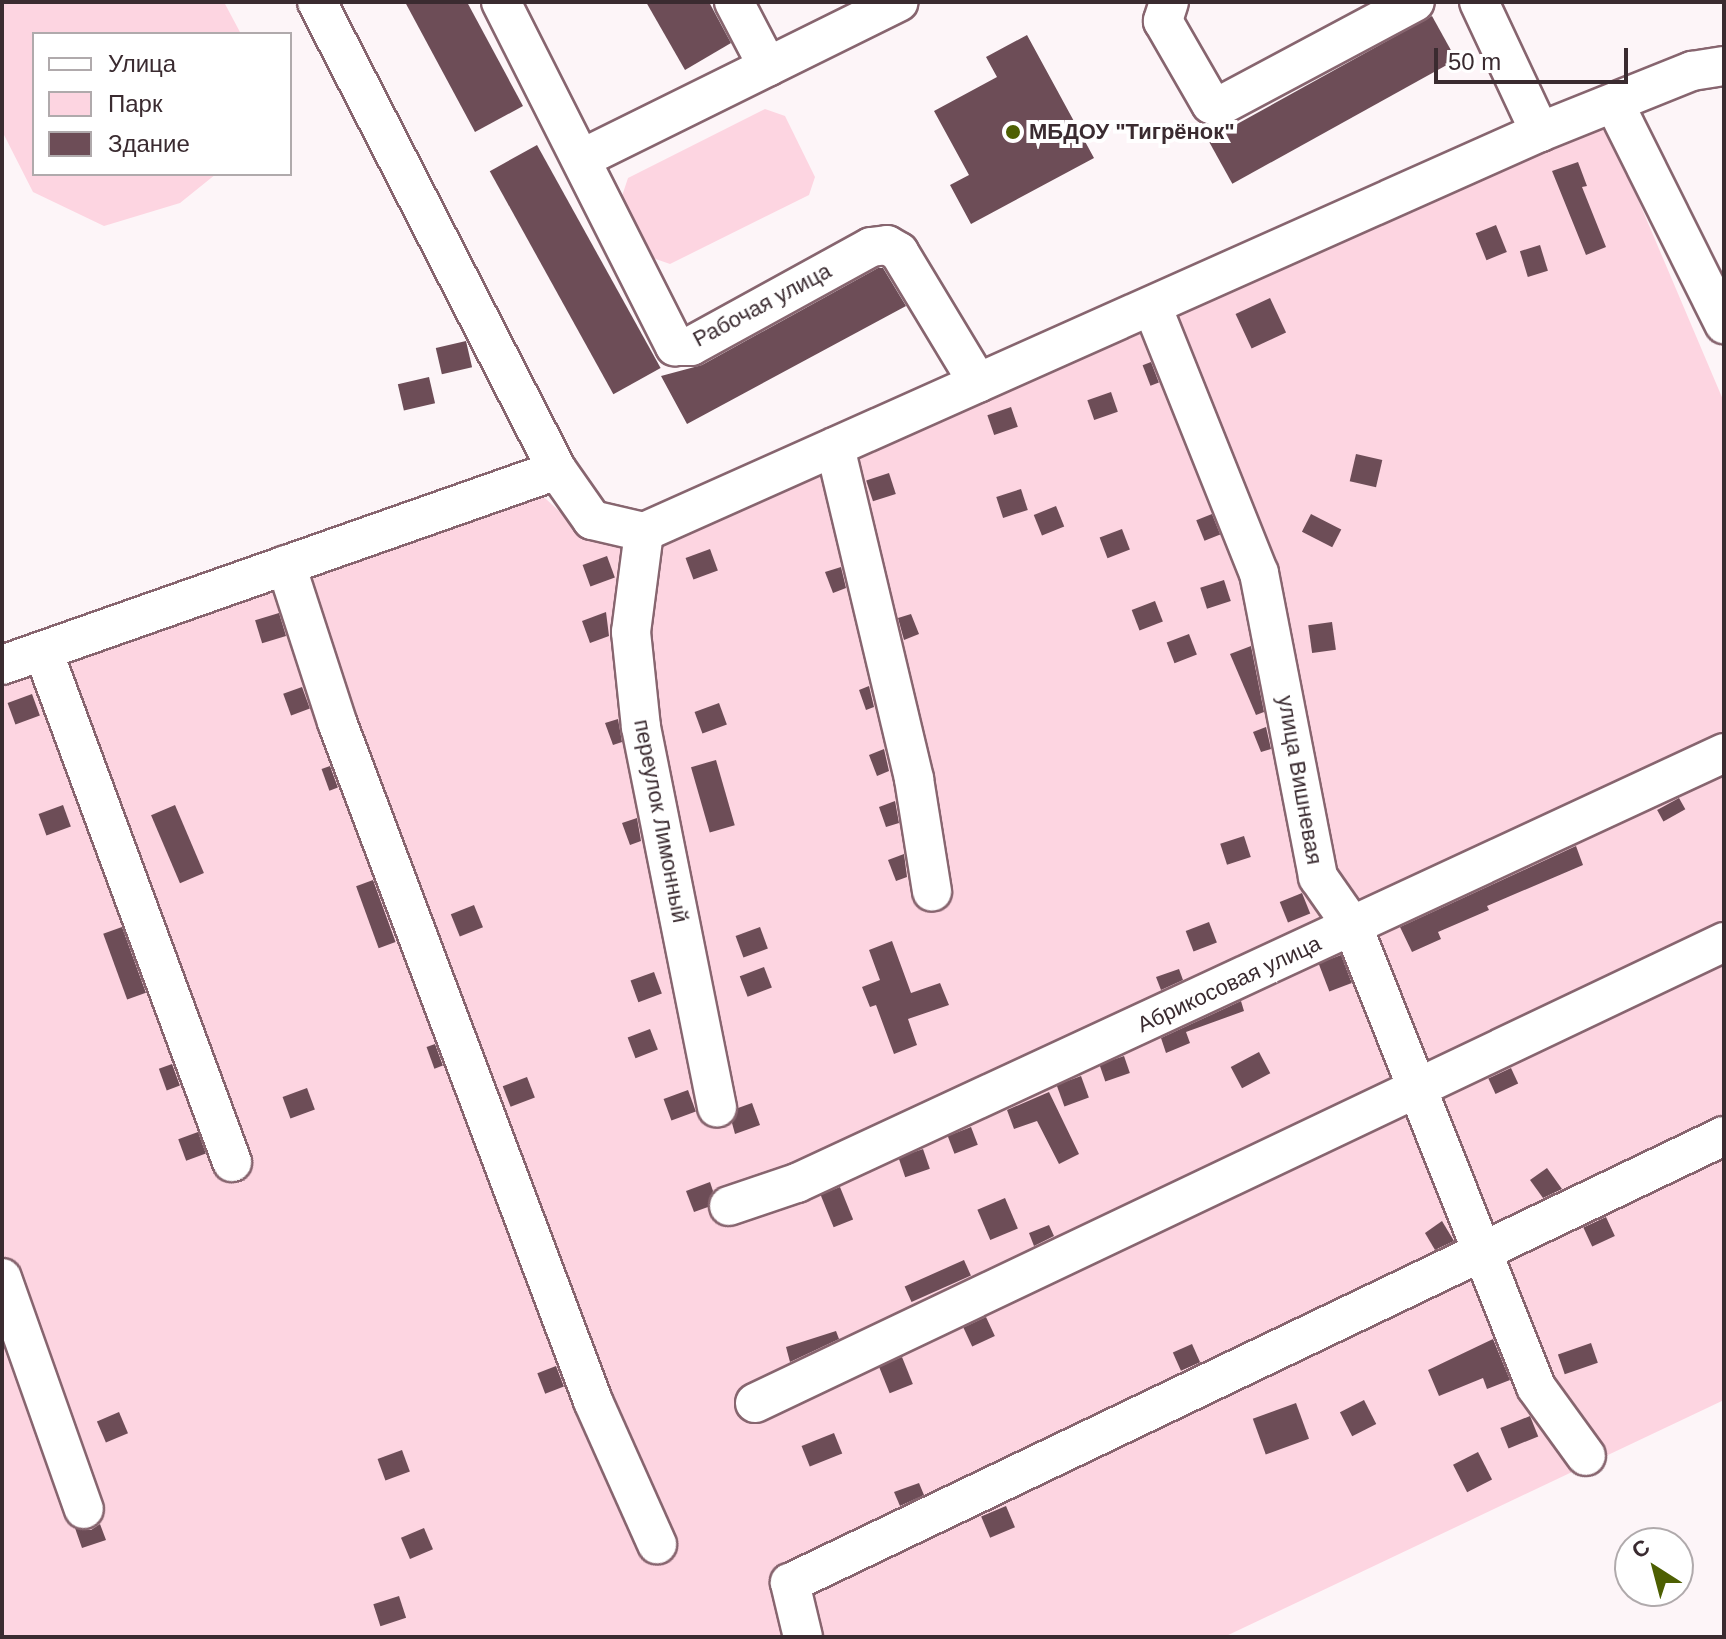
<!DOCTYPE html>
<meta charset="utf-8">
<style>
body{margin:0}
#map{position:relative;width:1726px;height:1639px;overflow:hidden;background:#fdf5f8;font-family:Arial,sans-serif}
div>[style]{position:absolute}
.green>*{inset:0;background:#fdd5e1}
.building>*{inset:0;background:#6d4d57;transform-origin:0 0}
.roads{filter:drop-shadow(2px 0 #87656f) drop-shadow(-2px 0 #87656f) drop-shadow(0 2px #87656f) drop-shadow(0 -2px #87656f)}
.minor>*{height:38px;margin:-19px;padding:0 19px;transform-origin:19px;border-radius:19px;background:#fff}
.dots>*{width:22px;height:22px;translate:-50% -50%;box-sizing:border-box;border:4px solid #fff;border-radius:50%}
span{translate:-50% -50%;white-space:nowrap;text-align:center;line-height:1.15;-webkit-text-stroke:8px #fff;paint-order:stroke}
.poi-label{font-size:22px;color:#3a2b30;font-weight:700}
.left{translate:0 -50%;text-align:left}
.street-label{font-size:22px;color:#3a2b30}
.frame{position:absolute;inset:0;border:4px solid #3a2b30;pointer-events:none}
.legend{position:absolute;left:32px;top:32px;width:260px;height:144px;box-sizing:border-box;background:#fff;border:2px solid #b0aaac;margin:0;padding:10px 14px;list-style:none;font-size:24px;color:#3a2b30}
.legend li{display:flex;align-items:center;gap:16px;height:40px}
.legend b{width:40px;border:2px solid #b0aaac}
.north{position:absolute;left:1614px;top:1527px;width:80px;height:80px;box-sizing:border-box;background:#fff;border:2px solid #b0aaac;border-radius:50%;rotate:324deg;font-size:22px;font-weight:700;line-height:32px;text-align:center;color:#3a2b30}
.north::after{content:'';display:block;margin:auto;width:28px;height:36px;background:#4d5f02;clip-path:polygon(50% 0,100% 100%,50% 72%,0 100%)}
.scale{position:absolute;left:1434px;top:48px;width:194px;height:36px;box-sizing:border-box;border:4px solid #3a2b30;border-top:0;padding-left:10px;font-size:24px;line-height:28px;white-space:nowrap;color:#3a2b30;-webkit-text-stroke:6px #fff;paint-order:stroke}
</style>
<div id="map">
<div class="green">
<div style="clip-path:polygon(2px 2px,224px 2px,241px 34px,34px 34px,34px 174px,216px 174px,180px 203px,104px 226px,33px 192px,2px 131px)"></div>
<div style="clip-path:polygon(765px 109px,785px 116px,815px 177px,809px 195px,670px 264px,650px 257px,621px 199px,628px 178px)"></div>
<div style="clip-path:polygon(1606px 124px,1724px 402px,1724px 1400px,1224px 1637px,2px 1637px,2px 674px,533px 487px,585px 535px,650px 546px)"></div>
</div>
<div class="building">
<div style="clip-path:polygon(405px 2px,467px 2px,523px 106px,475px 132px)"></div>
<div style="clip-path:polygon(646px 2px,709px 2px,731px 43px,685px 70px)"></div>
<div style="left:1432px;top:16px;width:50px;height:256px;rotate:61deg"></div>
<div style="clip-path:polygon(1027px 35px,1094px 158px,971px 224px,950px 185px,969px 175px,934px 111px,997px 77px,986px 57px)"></div>
<div style="left:537px;top:145px;width:255px;height:54px;rotate:61deg"></div>
<div style="clip-path:polygon(1578px 162px,1587px 186px,1582px 187px,1606px 247px,1586px 255px,1552px 171px)"></div>
<div style="left:1496px;top:225px;width:29px;height:22px;rotate:68deg"></div>
<div style="left:1540px;top:245px;width:27px;height:21px;rotate:73deg"></div>
<div style="clip-path:polygon(878px 268px,883px 268px,906px 306px,687px 424px,661px 376px,702px 365px)"></div>
<div style="left:1270px;top:298px;width:38px;height:38px;rotate:65deg"></div>
<div style="left:466px;top:341px;width:27px;height:31px;rotate:77deg"></div>
<div style="left:1151px;top:362px;width:22px;height:9px;rotate:69deg"></div>
<div style="left:429px;top:377px;width:27px;height:32px;rotate:77deg"></div>
<div style="left:1111px;top:392px;width:21px;height:25px;rotate:71deg"></div>
<div style="left:1011px;top:407px;width:21px;height:25px;rotate:71deg"></div>
<div style="left:1356px;top:454px;width:27px;height:28px;rotate:13deg"></div>
<div style="left:889px;top:473px;width:22px;height:24px;rotate:72deg"></div>
<div style="left:1021px;top:489px;width:22px;height:26px;rotate:72deg"></div>
<div style="left:1056px;top:506px;width:22px;height:24px;rotate:68deg"></div>
<div style="left:1212px;top:514px;width:22px;height:17px;rotate:68deg"></div>
<div style="left:1311px;top:514px;width:34px;height:20px;rotate:27deg"></div>
<div style="left:1122px;top:529px;width:22px;height:24px;rotate:69deg"></div>
<div style="left:710px;top:549px;width:23px;height:26px;rotate:70deg"></div>
<div style="left:607px;top:556px;width:23px;height:26px;rotate:70deg"></div>
<div style="clip-path:polygon(841px 567px,846px 588px,833px 593px,825px 572px)"></div>
<div style="left:1224px;top:580px;width:22px;height:25px;rotate:72deg"></div>
<div style="left:1155px;top:601px;width:22px;height:25px;rotate:69deg"></div>
<div style="clip-path:polygon(606px 612px,609px 636px,590px 643px,582px 621px)"></div>
<div style="left:279px;top:613px;width:24px;height:25px;rotate:73deg"></div>
<div style="clip-path:polygon(911px 614px,919px 634px,904px 640px,898px 618px)"></div>
<div style="left:1332px;top:622px;width:28px;height:24px;rotate:82deg"></div>
<div style="left:1189px;top:634px;width:22px;height:24px;rotate:69deg"></div>
<div style="clip-path:polygon(1251px 646px,1264px 712px,1256px 715px,1230px 654px)"></div>
<div style="clip-path:polygon(869px 686px,874px 707px,866px 710px,859px 690px)"></div>
<div style="left:302px;top:687px;width:23px;height:20px;rotate:70deg"></div>
<div style="left:32px;top:694px;width:23px;height:26px;rotate:70deg"></div>
<div style="left:719px;top:703px;width:23px;height:26px;rotate:70deg"></div>
<div style="clip-path:polygon(618px 719px,622px 742px,613px 745px,605px 723px)"></div>
<div style="clip-path:polygon(1266px 727px,1271px 749px,1261px 752px,1253px 732px)"></div>
<div style="clip-path:polygon(884px 749px,889px 771px,877px 776px,869px 755px)"></div>
<div style="left:716px;top:760px;width:68px;height:26px;rotate:74deg"></div>
<div style="left:330px;top:766px;width:23px;height:9px;rotate:70deg"></div>
<div style="left:1679px;top:798px;width:13px;height:25px;rotate:61deg"></div>
<div style="clip-path:polygon(895px 801px,899px 823px,886px 827px,879px 807px)"></div>
<div style="left:63px;top:805px;width:23px;height:26px;rotate:70deg"></div>
<div style="left:175px;top:805px;width:74px;height:26px;rotate:67deg"></div>
<div style="clip-path:polygon(637px 818px,641px 841px,630px 845px,622px 823px)"></div>
<div style="left:1244px;top:836px;width:22px;height:25px;rotate:72deg"></div>
<div style="clip-path:polygon(1576px 846px,1583px 865px,1487px 906px,1489px 910px,1438px 932px,1441px 939px,1412px 952px,1400px 927px)"></div>
<div style="clip-path:polygon(904px 854px,907px 877px,896px 881px,888px 860px)"></div>
<div style="left:373px;top:880px;width:66px;height:18px;rotate:70deg"></div>
<div style="left:1302px;top:893px;width:22px;height:24px;rotate:68deg"></div>
<div style="left:474px;top:905px;width:24px;height:25px;rotate:68deg"></div>
<div style="left:1209px;top:922px;width:22px;height:25px;rotate:69deg"></div>
<div style="left:122px;top:927px;width:70px;height:20px;rotate:70deg"></div>
<div style="left:760px;top:927px;width:23px;height:26px;rotate:70deg"></div>
<div style="clip-path:polygon(892px 941px,911px 993px,940px 983px,949px 1005px,908px 1019px,917px 1045px,894px 1054px,876px 1005px,870px 1007px,862px 987px,880px 980px,869px 950px)"></div>
<div style="left:1341px;top:955px;width:30px;height:24px;rotate:69deg"></div>
<div style="left:764px;top:967px;width:22px;height:26px;rotate:69deg"></div>
<div style="clip-path:polygon(1179px 969px,1183px 980px,1161px 990px,1156px 977px)"></div>
<div style="left:654px;top:972px;width:23px;height:25px;rotate:70deg"></div>
<div style="clip-path:polygon(1241px 1001px,1244px 1011px,1186px 1032px,1190px 1043px,1166px 1053px,1161px 1038px)"></div>
<div style="left:650px;top:1029px;width:22px;height:24px;rotate:69deg"></div>
<div style="left:435px;top:1044px;width:23px;height:9px;rotate:70deg"></div>
<div style="left:1259px;top:1052px;width:24px;height:32px;rotate:62deg"></div>
<div style="left:1124px;top:1056px;width:18px;height:26px;rotate:71deg"></div>
<div style="left:172px;top:1064px;width:23px;height:14px;rotate:70deg"></div>
<div style="left:1511px;top:1068px;width:17px;height:25px;rotate:65deg"></div>
<div style="left:1081px;top:1076px;width:23px;height:26px;rotate:70deg"></div>
<div style="left:527px;top:1077px;width:22px;height:26px;rotate:69deg"></div>
<div style="left:307px;top:1088px;width:23px;height:26px;rotate:70deg"></div>
<div style="left:688px;top:1090px;width:23px;height:26px;rotate:70deg"></div>
<div style="clip-path:polygon(1049px 1092px,1079px 1154px,1059px 1164px,1037px 1121px,1014px 1129px,1007px 1110px)"></div>
<div style="clip-path:polygon(752px 1103px,760px 1125px,735px 1134px,732px 1123px,738px 1108px)"></div>
<div style="left:971px;top:1127px;width:19px;height:25px;rotate:69deg"></div>
<div style="left:198px;top:1132px;width:23px;height:21px;rotate:70deg"></div>
<div style="left:923px;top:1149px;width:21px;height:26px;rotate:71deg"></div>
<div style="clip-path:polygon(1547px 1168px,1562px 1189px,1543px 1198px,1530px 1180px)"></div>
<div style="clip-path:polygon(710px 1182px,713px 1191px,708px 1207px,694px 1212px,686px 1191px)"></div>
<div style="left:840px;top:1187px;width:35px;height:21px;rotate:68deg"></div>
<div style="left:1005px;top:1198px;width:33px;height:30px;rotate:67deg"></div>
<div style="left:1606px;top:1217px;width:21px;height:25px;rotate:65deg"></div>
<div style="clip-path:polygon(1442px 1221px,1454px 1241px,1435px 1250px,1425px 1233px)"></div>
<div style="clip-path:polygon(1049px 1225px,1054px 1236px,1034px 1246px,1029px 1233px)"></div>
<div style="left:964px;top:1260px;width:17px;height:65px;rotate:66deg"></div>
<div style="left:986px;top:1317px;width:21px;height:25px;rotate:65deg"></div>
<div style="clip-path:polygon(836px 1331px,839px 1339px,790px 1362px,786px 1347px)"></div>
<div style="clip-path:polygon(1493px 1339px,1510px 1380px,1487px 1389px,1483px 1378px,1439px 1396px,1428px 1370px)"></div>
<div style="left:1591px;top:1343px;width:21px;height:35px;rotate:71deg"></div>
<div style="left:1192px;top:1344px;width:20px;height:21px;rotate:66deg"></div>
<div style="left:902px;top:1357px;width:29px;height:25px;rotate:68deg"></div>
<div style="left:556px;top:1366px;width:22px;height:20px;rotate:69deg"></div>
<div style="left:1364px;top:1400px;width:27px;height:27px;rotate:63deg"></div>
<div style="left:1296px;top:1403px;width:38px;height:46px;rotate:70deg"></div>
<div style="left:119px;top:1412px;width:23px;height:24px;rotate:67deg"></div>
<div style="left:1530px;top:1416px;width:22px;height:32px;rotate:68deg"></div>
<div style="left:834px;top:1433px;width:22px;height:35px;rotate:68deg"></div>
<div style="left:402px;top:1450px;width:23px;height:26px;rotate:70deg"></div>
<div style="left:1478px;top:1452px;width:31px;height:28px;rotate:63deg"></div>
<div style="clip-path:polygon(919px 1483px,924px 1495px,900px 1506px,894px 1492px)"></div>
<div style="left:1006px;top:1506px;width:23px;height:27px;rotate:67deg"></div>
<div style="clip-path:polygon(100px 1524px,106px 1540px,82px 1548px,75px 1528px,91px 1530px)"></div>
<div style="left:424px;top:1528px;width:23px;height:25px;rotate:67deg"></div>
<div style="left:399px;top:1596px;width:23px;height:27px;rotate:72deg"></div>
</div>
<div class="roads">
<div class="minor">
<div style="left:317px;top:2px;width:526px;rotate:62.85deg"></div>
<div style="left:557px;top:470px;width:61px;rotate:55deg"></div>
<div style="left:592px;top:520px;width:53px;rotate:13deg"></div>
<div style="left:644px;top:532px;width:981px;rotate:-24.06deg"></div>
<div style="left:1540px;top:132px;width:164px;rotate:-21.9deg"></div>
<div style="left:1692px;top:71px;width:32px;rotate:-9deg"></div>
<div style="left:501px;top:2px;width:386px;rotate:63.2deg"></div>
<div style="left:675px;top:346px;width:16px"></div>
<div style="left:691px;top:346px;width:205px;rotate:-28.8deg"></div>
<div style="left:871px;top:247px;width:16px;rotate:-7deg"></div>
<div style="left:887px;top:245px;width:14px;rotate:30deg"></div>
<div style="left:899px;top:252px;width:153px;rotate:58.9deg"></div>
<div style="left:734px;top:2px;width:73px;rotate:62.4deg"></div>
<div style="left:1169px;top:2px;width:20px;rotate:108deg"></div>
<div style="left:1163px;top:21px;width:96px;rotate:60deg"></div>
<div style="left:1211px;top:104px;width:8px;rotate:23deg"></div>
<div style="left:1218px;top:107px;width:223px;rotate:-28.1deg"></div>
<div style="left:1479px;top:2px;width:144px;rotate:64.9deg"></div>
<div style="left:1615px;top:105px;width:245px;rotate:63.5deg"></div>
<div style="left:583px;top:158px;width:352px;rotate:-26.3deg"></div>
<div style="left:1152px;top:306px;width:288px;rotate:68.2deg"></div>
<div style="left:1259px;top:573px;width:310px;rotate:79deg"></div>
<div style="left:1318px;top:877px;width:61px;rotate:55deg"></div>
<div style="left:1353px;top:927px;width:495px;rotate:68.3deg"></div>
<div style="left:1536px;top:1387px;width:85px;rotate:54.1deg"></div>
<div style="left:835px;top:447px;width:341px;rotate:76.6deg"></div>
<div style="left:914px;top:779px;width:114px;rotate:80.9deg"></div>
<div style="left:644px;top:532px;width:101px;rotate:97.4deg"></div>
<div style="left:631px;top:632px;width:96px;rotate:84deg"></div>
<div style="left:641px;top:727px;width:388px;rotate:78.7deg"></div>
<div style="left:286px;top:565px;width:165px;rotate:72deg"></div>
<div style="left:337px;top:722px;width:726px;rotate:69.34deg"></div>
<div style="left:593px;top:1401px;width:157px;rotate:65.9deg"></div>
<div style="left:43px;top:651px;width:545px;rotate:69.7deg"></div>
<div style="left:2px;top:665px;width:588px;rotate:-19.36deg"></div>
<div style="left:729px;top:1206px;width:72px;rotate:-18.7deg"></div>
<div style="left:797px;top:1183px;width:1022px;rotate:-24.88deg"></div>
<div style="left:2px;top:1278px;width:245px;rotate:70.5deg"></div>
<div style="left:755px;top:1403px;width:1073px;rotate:-25.44deg"></div>
<div style="left:803px;top:1637px;width:56px;rotate:-103.5deg"></div>
<div style="left:790px;top:1583px;width:1035px;rotate:-25.58deg"></div>
</div>
</div>
<div class="dots">
<div style="left:1013px;top:132px;background:#4d5f02"></div>
</div>
<div class="poi-label">
<span class="left" style="left:1029px;top:132px">МБДОУ "Тигрёнок"</span>
</div>
<div class="street-label">
<span style="left:762px;top:305px;rotate:-28deg">Рабочая улица</span>
<span style="left:1300px;top:780px;rotate:80deg">улица Вишневая</span>
<span style="left:661px;top:821px;rotate:79deg">переулок Лимонный</span>
<span style="left:1229px;top:984px;rotate:-25deg">Абрикосовая улица</span>
</div>
<div class="frame"></div>
<ul class="legend">
<li><b style="height:10px;background:#fff"></b>Улица</li>
<li><b style="height:22px;background:#fdd5e1"></b>Парк</li>
<li><b style="height:22px;background:#6d4d57"></b>Здание</li>
</ul>
<div class="north">С</div>
<div class="scale">50 m</div>
</div>
